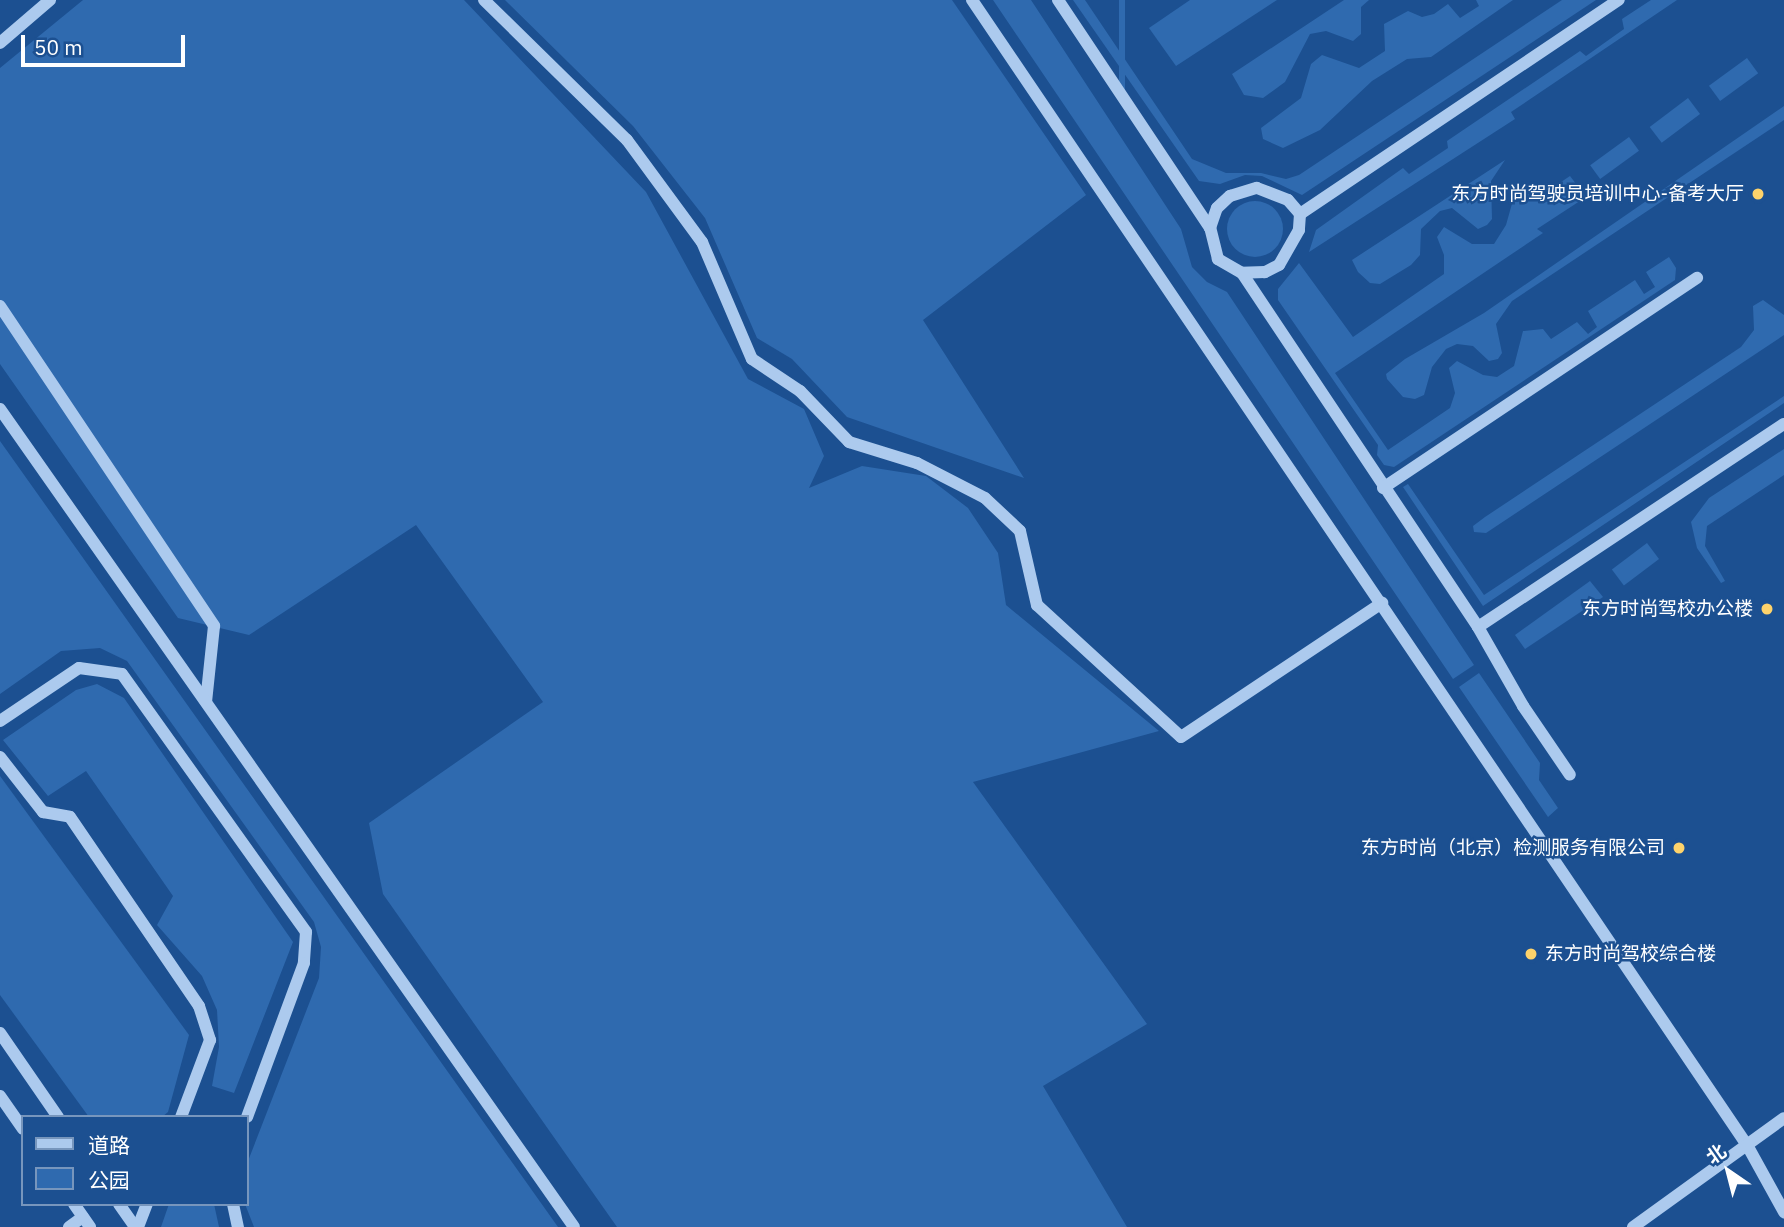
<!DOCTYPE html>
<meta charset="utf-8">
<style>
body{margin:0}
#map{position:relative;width:1784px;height:1227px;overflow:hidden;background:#1c5091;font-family:"IBM Plex Sans","Noto Sans SC",sans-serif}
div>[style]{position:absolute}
.green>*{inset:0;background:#2f6aaf;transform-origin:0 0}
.round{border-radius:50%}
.minor>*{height:12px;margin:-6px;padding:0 6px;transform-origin:6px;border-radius:6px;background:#accaee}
.dots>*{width:19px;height:19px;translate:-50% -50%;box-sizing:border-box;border:4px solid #1c5091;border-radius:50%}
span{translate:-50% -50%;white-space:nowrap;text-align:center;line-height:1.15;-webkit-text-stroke:5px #1c5091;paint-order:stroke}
.poi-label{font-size:19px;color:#fff}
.right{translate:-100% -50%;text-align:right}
.left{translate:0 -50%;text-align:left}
.legend{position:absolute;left:21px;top:1115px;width:228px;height:91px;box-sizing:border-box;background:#1c5091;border:2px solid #7796bd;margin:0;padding:9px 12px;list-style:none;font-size:21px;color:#fff}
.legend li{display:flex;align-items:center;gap:14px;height:35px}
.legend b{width:35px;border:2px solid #7796bd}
.north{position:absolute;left:1693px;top:1136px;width:70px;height:70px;-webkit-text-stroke:5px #1c5091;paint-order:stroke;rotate:325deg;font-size:19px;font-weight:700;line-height:28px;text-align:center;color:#fff}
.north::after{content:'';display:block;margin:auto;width:24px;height:32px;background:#fff;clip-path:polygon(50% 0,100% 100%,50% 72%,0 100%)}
.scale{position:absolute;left:21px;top:35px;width:164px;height:32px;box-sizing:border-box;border:4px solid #fff;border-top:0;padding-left:9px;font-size:21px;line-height:24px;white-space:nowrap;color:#fff;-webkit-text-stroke:5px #1c5091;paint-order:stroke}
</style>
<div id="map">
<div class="green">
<div style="clip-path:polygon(83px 0,464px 0,646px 192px,748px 379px,804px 409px,824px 456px,809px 488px,862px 466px,926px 476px,968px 508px,998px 553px,1006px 605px,1159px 731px,973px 782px,1147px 1024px,1043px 1086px,1127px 1227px,617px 1227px,383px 894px,369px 823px,543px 702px,416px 525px,249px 635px,178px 618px,0 364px,0 68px)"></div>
<div style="clip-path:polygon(505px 0,952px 0,1086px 195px,923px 320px,1024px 478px,847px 417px,792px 359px,757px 338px,705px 218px,633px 126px)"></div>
<div style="clip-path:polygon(993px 0,1031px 0,1181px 229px,1192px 267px,1207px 282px,1227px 292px,1474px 665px,1453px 679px)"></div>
<div style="clip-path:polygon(1073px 0,1085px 0,1192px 159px,1226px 173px,1261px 173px,1286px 179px,1299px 175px,1562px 0,1596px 0,1302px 195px,1262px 176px,1245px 175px,1220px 184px,1199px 181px)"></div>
<div style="left:1119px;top:0;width:6px;height:93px"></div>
<div style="clip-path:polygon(1190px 0,1277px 0,1176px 66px,1149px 28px)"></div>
<div style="clip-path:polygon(1344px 0,1369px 0,1361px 7px,1361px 34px,1353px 41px,1326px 31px,1310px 34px,1285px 82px,1263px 98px,1244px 95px,1232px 74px)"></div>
<div style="clip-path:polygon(1476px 0,1513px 0,1431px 57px,1407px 59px,1372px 81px,1320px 130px,1283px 148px,1263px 139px,1261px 128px,1301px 98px,1311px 64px,1322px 55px,1359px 68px,1385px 51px,1384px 24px,1408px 11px,1422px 17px,1434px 14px,1448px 4px,1460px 18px,1479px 6px)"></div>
<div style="clip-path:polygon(1651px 0,1677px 0,1511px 112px,1515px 119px,1309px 252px,1316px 230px,1403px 168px,1409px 174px,1448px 148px,1447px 141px,1580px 51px,1586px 56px,1624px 29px,1622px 19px)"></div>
<div style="left:1747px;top:58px;width:19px;height:47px;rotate:54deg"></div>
<div style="left:1688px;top:98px;width:20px;height:48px;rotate:53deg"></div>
<div style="clip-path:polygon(1784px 106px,1784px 120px,1512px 301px,1496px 324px,1502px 353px,1498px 359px,1489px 361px,1473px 346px,1457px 344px,1446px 349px,1432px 367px,1424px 395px,1415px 399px,1403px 397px,1387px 379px,1386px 374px,1405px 359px,1484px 313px)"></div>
<div style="left:1629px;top:137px;width:17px;height:48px;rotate:54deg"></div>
<div style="clip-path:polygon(1505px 160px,1491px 181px,1492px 219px,1487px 225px,1478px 229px,1452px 208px,1440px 211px,1421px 229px,1420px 255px,1411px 265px,1380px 284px,1370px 283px,1358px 272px,1352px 260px)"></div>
<div style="clip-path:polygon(1570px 176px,1586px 197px,1537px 229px,1543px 233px,1335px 373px,1388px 450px,1450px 408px,1455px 393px,1449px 368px,1457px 361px,1483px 375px,1497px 377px,1514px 366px,1523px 331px,1543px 329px,1551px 339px,1577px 322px,1588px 334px,1597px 327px,1588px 311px,1635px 280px,1644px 294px,1655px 287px,1646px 272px,1669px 257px,1676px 268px,1675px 280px,1394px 467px,1384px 465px,1377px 455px,1378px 445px,1278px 300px,1278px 289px,1299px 263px,1353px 337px,1444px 274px,1444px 255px,1437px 237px,1444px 227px,1472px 244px,1494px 244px,1506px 225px,1515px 193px,1531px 185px,1546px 192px)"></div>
<div class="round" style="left:1227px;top:201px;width:56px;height:56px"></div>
<div style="clip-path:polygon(1763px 300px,1784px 315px,1784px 335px,1486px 533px,1474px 532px,1473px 526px,1485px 517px,1741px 347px,1754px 330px,1753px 306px)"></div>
<div style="clip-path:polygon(1784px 396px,1784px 403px,1483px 606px,1403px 487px,1408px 484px,1484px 595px)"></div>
<div style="clip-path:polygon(0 441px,558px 1227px,254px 1227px,245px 1204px,248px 1161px,319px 978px,321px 947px,314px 922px,127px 661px,100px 648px,61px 651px,0 694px)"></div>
<div style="clip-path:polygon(1784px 449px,1784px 475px,1707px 526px,1705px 546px,1725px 581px,1721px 583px,1697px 548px,1691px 522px,1709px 498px)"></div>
<div style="left:1647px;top:543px;width:20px;height:44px;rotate:53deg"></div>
<div style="clip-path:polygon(1590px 581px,1603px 597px,1525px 649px,1515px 635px)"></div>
<div style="clip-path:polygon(1479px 673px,1540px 763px,1539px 780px,1558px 808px,1548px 817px,1459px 687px)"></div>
<div style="clip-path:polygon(97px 684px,124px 698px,293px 942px,234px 1093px,212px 1086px,219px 1047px,217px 1010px,202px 976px,157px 925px,173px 896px,86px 771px,48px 796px,3px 740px,76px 690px)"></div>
<div style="clip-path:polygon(0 776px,189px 1035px,168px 1112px,162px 1117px,89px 1117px,0 995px)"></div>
<div style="clip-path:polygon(169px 1204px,214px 1204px,219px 1227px,161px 1227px)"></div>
</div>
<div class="minor">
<div style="left:484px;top:0;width:200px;rotate:44.4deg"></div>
<div style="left:627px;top:140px;width:127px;rotate:53.7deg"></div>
<div style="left:702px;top:242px;width:127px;rotate:66.9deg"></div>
<div style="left:752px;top:359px;width:58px;rotate:33.7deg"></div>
<div style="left:800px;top:391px;width:71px;rotate:46.1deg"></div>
<div style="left:849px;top:442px;width:71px;rotate:17.2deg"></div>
<div style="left:917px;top:463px;width:76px;rotate:27.2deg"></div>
<div style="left:985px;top:498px;width:48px;rotate:43.3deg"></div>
<div style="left:1020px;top:531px;width:76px;rotate:77.1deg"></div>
<div style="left:1037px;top:605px;width:195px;rotate:42.5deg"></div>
<div style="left:1181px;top:737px;width:242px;rotate:-33.7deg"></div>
<div style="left:972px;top:0;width:1383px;rotate:55.91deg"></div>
<div style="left:1747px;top:1145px;width:77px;rotate:61.1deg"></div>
<div style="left:1058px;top:0;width:274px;rotate:56.3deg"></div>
<div style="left:0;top:43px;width:66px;rotate:-40.7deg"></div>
<div style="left:1257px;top:188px;width:33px;rotate:21deg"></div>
<div style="left:1288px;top:200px;width:18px;rotate:49deg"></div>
<div style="left:1300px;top:214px;width:16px;rotate:94deg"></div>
<div style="left:1299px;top:230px;width:40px;rotate:119.7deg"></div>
<div style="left:1279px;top:265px;width:16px;rotate:153deg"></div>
<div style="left:1265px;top:272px;width:23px;rotate:178deg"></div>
<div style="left:1242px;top:273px;width:28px;rotate:-150deg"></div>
<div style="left:1218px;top:259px;width:32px;rotate:-104deg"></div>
<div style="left:1210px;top:228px;width:21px;rotate:-71deg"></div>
<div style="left:1217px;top:208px;width:18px;rotate:-43deg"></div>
<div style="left:1230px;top:196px;width:28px;rotate:-17deg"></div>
<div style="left:1300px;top:214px;width:384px;rotate:-33.9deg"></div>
<div style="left:1242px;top:273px;width:425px;rotate:56.3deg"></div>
<div style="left:1478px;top:627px;width:367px;rotate:-33.6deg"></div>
<div style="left:0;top:306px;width:385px;rotate:56.2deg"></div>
<div style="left:214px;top:626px;width:76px;rotate:96deg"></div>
<div style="left:0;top:409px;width:999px;rotate:54.94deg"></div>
<div style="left:1383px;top:488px;width:378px;rotate:-33.8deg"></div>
<div style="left:1478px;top:627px;width:91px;rotate:60.3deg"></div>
<div style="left:1523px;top:706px;width:83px;rotate:55.7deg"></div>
<div style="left:0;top:721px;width:95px;rotate:-33.9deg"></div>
<div style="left:79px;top:668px;width:43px;rotate:7.9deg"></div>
<div style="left:122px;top:674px;width:317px;rotate:54.5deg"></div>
<div style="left:306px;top:932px;width:31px;rotate:94deg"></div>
<div style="left:304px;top:963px;width:164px;rotate:110.3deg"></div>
<div style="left:0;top:757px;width:70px;rotate:52deg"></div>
<div style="left:43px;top:812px;width:27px;rotate:10deg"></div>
<div style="left:70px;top:817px;width:229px;rotate:55.7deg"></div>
<div style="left:199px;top:1006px;width:36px;rotate:72deg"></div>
<div style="left:210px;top:1040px;width:82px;rotate:110.6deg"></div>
<div style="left:0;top:1033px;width:102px;rotate:55.4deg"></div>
<div style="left:0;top:1096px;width:40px;rotate:55.1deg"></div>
<div style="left:74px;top:1204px;width:28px;rotate:55deg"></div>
<div style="left:119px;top:1204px;width:28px;rotate:55deg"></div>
<div style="left:233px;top:1204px;width:24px;rotate:78deg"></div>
<div style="left:69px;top:1227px;width:17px;rotate:-36deg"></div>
<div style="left:138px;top:1227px;width:25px;rotate:-69deg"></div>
<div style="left:1633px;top:1227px;width:186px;rotate:-35.8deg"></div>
</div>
<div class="dots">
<div style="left:1758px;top:194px;background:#fed36b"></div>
<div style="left:1767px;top:609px;background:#fed36b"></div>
<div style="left:1679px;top:848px;background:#fed36b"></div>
<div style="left:1531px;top:954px;background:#fed36b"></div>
</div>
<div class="poi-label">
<span class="right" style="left:1744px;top:194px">东方时尚驾驶员培训中心-备考大厅</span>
<span class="right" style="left:1753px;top:609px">东方时尚驾校办公楼</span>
<span class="right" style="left:1665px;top:848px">东方时尚（北京）检测服务有限公司</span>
<span class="left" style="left:1545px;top:954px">东方时尚驾校综合楼</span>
</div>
<ul class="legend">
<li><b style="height:9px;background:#accaee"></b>道路</li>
<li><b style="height:19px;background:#2f6aaf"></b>公园</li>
</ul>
<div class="north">北</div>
<div class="scale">50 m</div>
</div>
